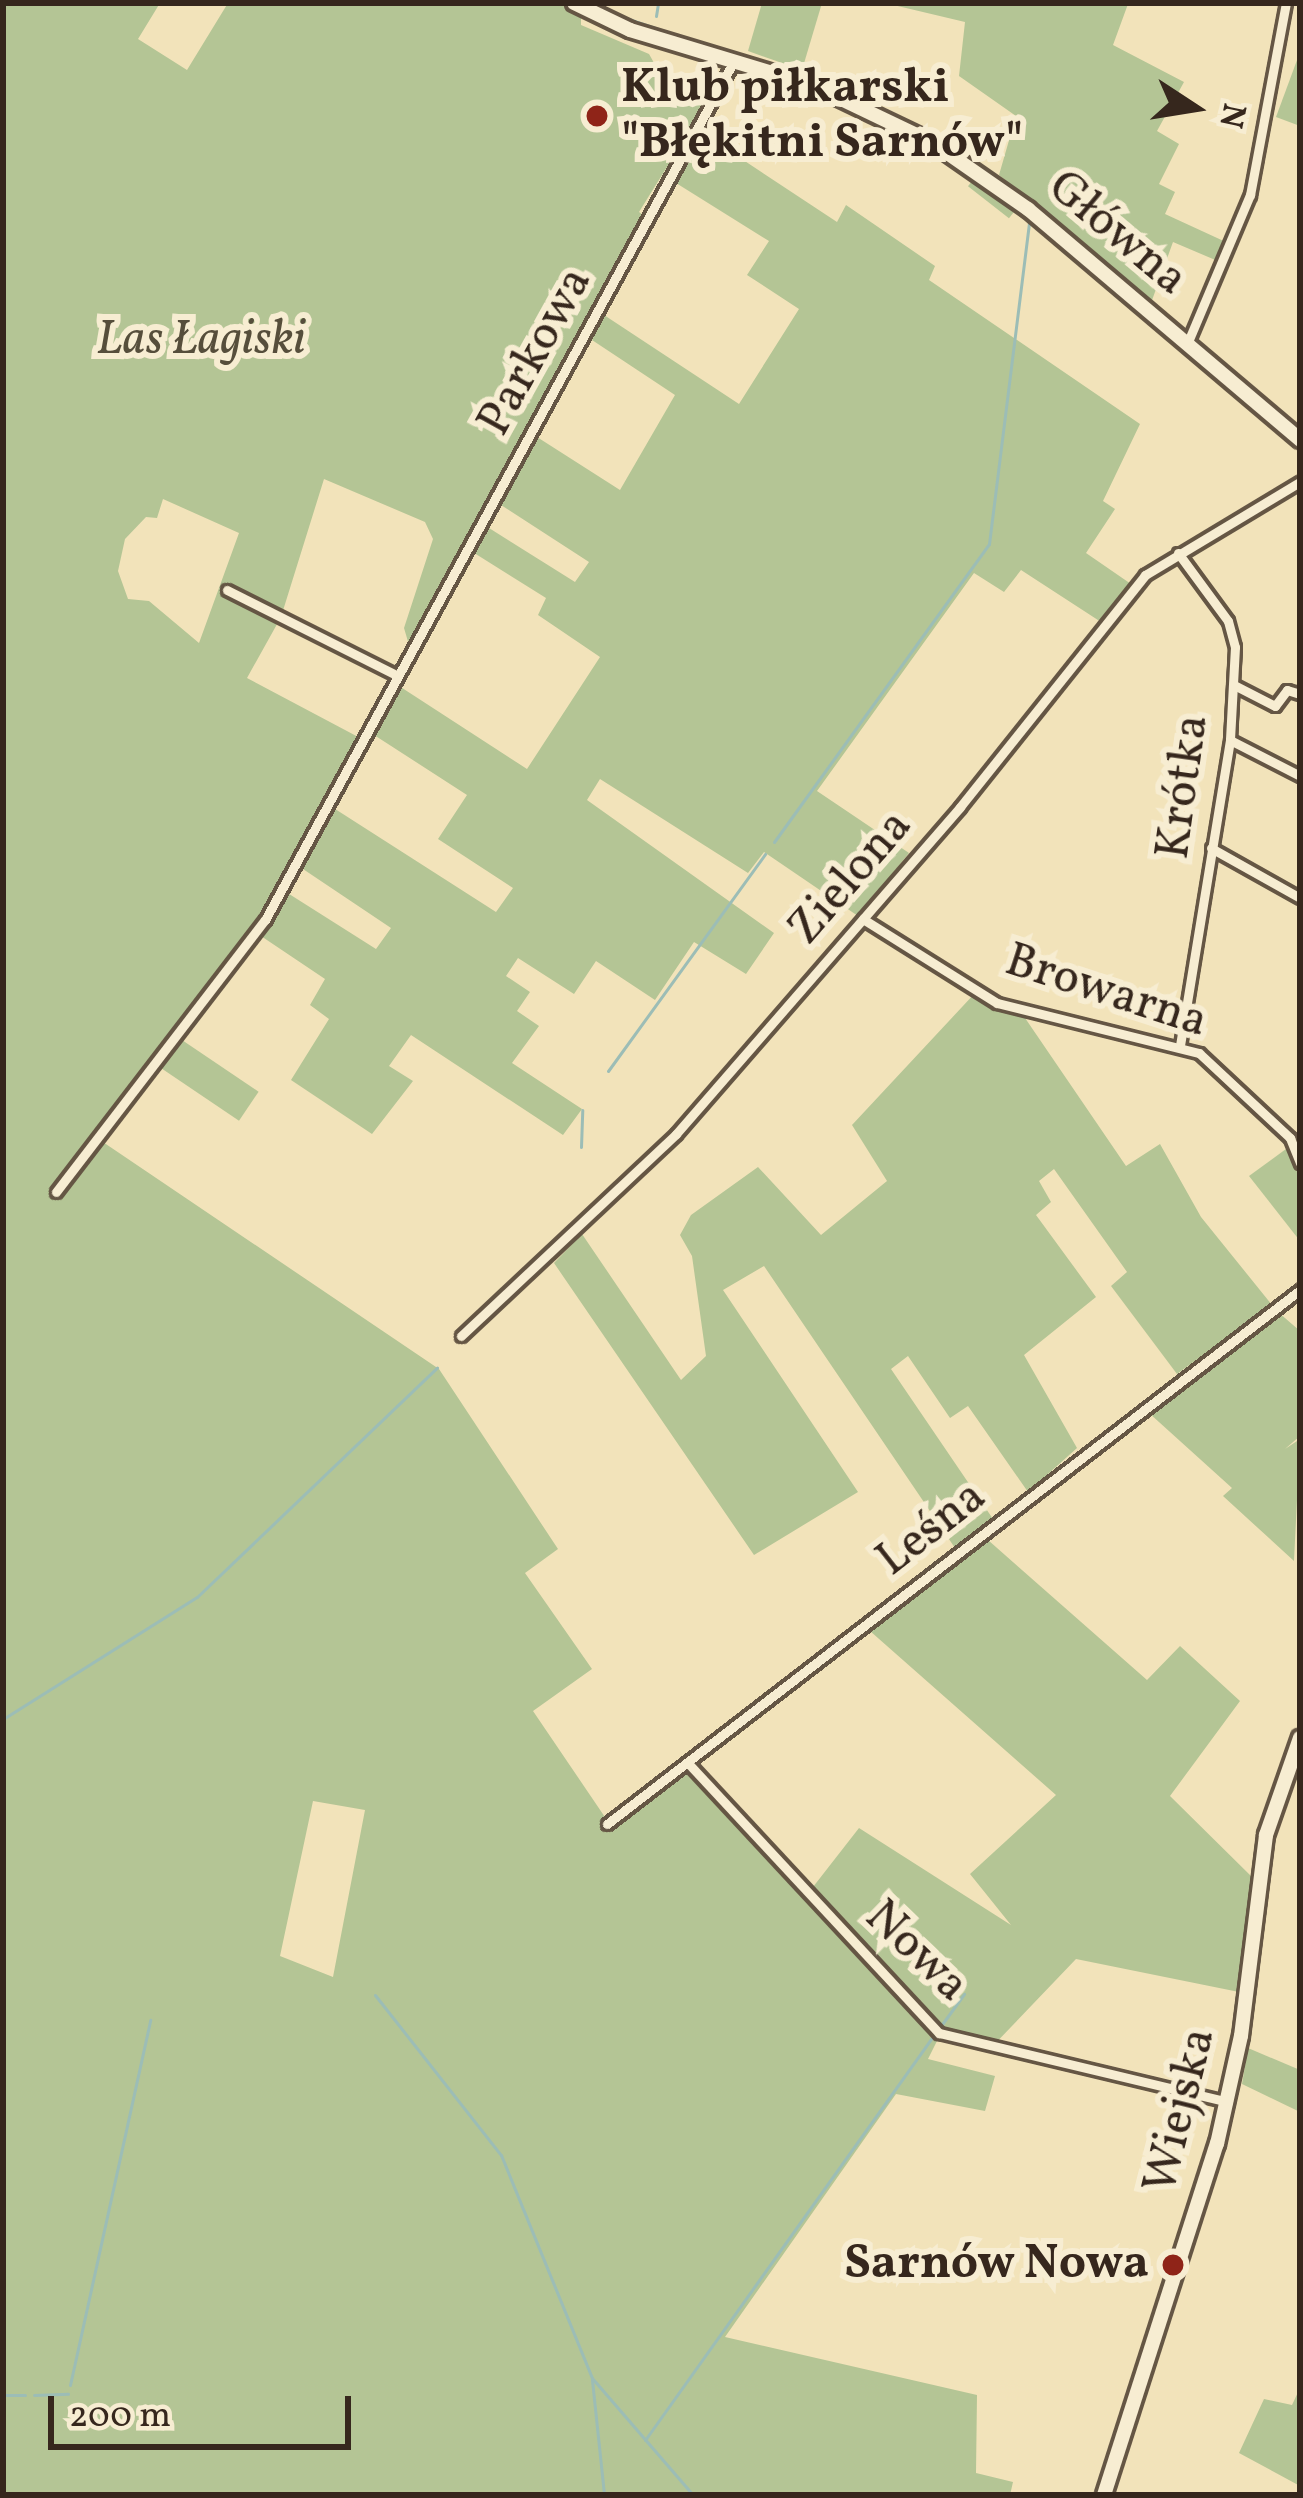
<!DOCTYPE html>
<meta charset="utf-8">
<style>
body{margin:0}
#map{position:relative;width:1303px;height:2498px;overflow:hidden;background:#f2e3ba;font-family:Vollkorn,serif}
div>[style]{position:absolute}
.green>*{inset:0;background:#b4c595;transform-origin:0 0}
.stream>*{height:3px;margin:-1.5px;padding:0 1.5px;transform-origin:1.5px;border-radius:1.5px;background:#9cbdb6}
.roads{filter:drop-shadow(3px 0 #655644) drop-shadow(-3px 0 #655644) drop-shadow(0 3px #655644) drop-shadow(0 -3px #655644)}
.street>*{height:9px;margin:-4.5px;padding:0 4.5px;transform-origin:4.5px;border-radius:4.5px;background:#f7edd2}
.secondary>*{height:14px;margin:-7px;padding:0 7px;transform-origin:7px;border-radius:7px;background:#f7edd2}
.dots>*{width:33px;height:33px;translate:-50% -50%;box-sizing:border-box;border:6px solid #f7edd2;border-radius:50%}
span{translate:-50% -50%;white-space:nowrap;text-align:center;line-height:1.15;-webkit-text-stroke:12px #f7edd2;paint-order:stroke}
.poi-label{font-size:48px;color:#36271d;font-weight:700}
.left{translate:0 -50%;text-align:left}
.right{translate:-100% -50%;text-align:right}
.street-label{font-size:48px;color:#36271d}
.park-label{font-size:48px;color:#564e3b;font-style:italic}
.frame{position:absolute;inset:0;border:6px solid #36271d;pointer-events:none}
.north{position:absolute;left:1135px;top:48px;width:120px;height:120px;-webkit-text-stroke:9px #f7edd2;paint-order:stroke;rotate:102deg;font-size:33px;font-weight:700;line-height:48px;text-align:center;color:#36271d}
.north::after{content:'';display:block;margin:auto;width:42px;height:54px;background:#36271d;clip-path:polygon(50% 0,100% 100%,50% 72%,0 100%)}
.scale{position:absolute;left:48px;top:2396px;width:303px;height:54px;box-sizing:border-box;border:6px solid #36271d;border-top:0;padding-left:15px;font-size:36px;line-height:42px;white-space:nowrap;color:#36271d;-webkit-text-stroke:9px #f7edd2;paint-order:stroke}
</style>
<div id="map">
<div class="green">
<div style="clip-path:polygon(evenodd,3px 3px,160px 3px,138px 39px,187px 70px,228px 3px,564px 3px,581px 13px,581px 25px,649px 54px,662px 77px,702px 96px,705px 106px,639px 212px,646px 217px,409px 645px,404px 628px,433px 539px,425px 522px,324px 479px,281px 617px,247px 678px,362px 739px,264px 916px,94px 1136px,439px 1369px,558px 1549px,525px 1573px,592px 1669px,533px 1711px,611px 1826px,694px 1768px,813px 1887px,859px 1828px,1011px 1925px,970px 1874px,1056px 1795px,870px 1631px,988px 1540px,1147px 1680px,1180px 1646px,1240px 1701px,1170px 1796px,1252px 1877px,1239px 1992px,1076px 1959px,989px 2050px,938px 2039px,928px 2059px,995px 2076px,985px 2111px,896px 2094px,725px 2337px,977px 2395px,976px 2473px,1013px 2482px,1010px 2495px,3px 2495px,3px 3px,163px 499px,239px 533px,199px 643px,149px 601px,128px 599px,118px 571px,125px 539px,146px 517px,157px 518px,163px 499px,3px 3px,313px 1801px,365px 1810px,333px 1977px,280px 1956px,313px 1801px)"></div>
<div style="clip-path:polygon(762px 3px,822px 3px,802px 70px,748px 51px)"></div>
<div style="clip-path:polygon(885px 3px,1128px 4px,1113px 45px,1184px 82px,1157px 131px,1179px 144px,1159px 184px,1175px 192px,1165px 214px,1228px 243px,1220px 262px,1173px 242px,1151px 303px,999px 175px,1016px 116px,959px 76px,965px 22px)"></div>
<div style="clip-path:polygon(1300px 52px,1300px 126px,1276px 117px)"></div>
<div style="clip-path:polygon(704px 134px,837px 222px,846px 205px,935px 266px,929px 280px,1140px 424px,1103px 501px,1115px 509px,1086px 553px,1131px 584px,1101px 622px,1021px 570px,1004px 592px,974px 573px,817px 791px,909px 853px,858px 916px,764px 852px,748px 873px,600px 779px,587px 800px,774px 933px,746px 974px,694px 942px,655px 1000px,596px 961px,574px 994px,518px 958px,506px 976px,530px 992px,517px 1011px,539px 1026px,512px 1063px,582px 1109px,563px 1135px,411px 1035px,389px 1066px,413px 1081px,372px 1134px,291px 1080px,329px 1019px,310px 1005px,325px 979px,258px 934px,286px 892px,376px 949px,391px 928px,300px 867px,332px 807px,496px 912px,513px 888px,438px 839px,467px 795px,371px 733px,396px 684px,527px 769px,600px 657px,538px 615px,546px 598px,471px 551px,489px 528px,575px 582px,589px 562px,501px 505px,537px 437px,620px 490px,675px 395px,592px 340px,604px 315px,739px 404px,799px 309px,747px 275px,769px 241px,676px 183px)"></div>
<div style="left:976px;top:176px;width:52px;height:13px;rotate:38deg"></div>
<div style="clip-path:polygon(976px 992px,1023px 1015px,1126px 1166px,1160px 1144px,1201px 1217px,1272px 1305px,1177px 1374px,1111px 1286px,1127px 1272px,1054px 1169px,1039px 1181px,1051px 1202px,1036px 1215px,1096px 1297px,1024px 1355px,1077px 1448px,1028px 1492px,968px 1406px,950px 1418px,908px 1356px,891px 1369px,993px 1519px,955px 1548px,764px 1266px,723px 1290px,858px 1492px,754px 1555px,554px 1263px,582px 1234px,681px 1380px,706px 1356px,692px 1256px,680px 1235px,691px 1215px,758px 1167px,821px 1235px,887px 1181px,852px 1125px)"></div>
<div style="left:179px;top:1038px;width:96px;height:35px;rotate:34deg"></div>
<div style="clip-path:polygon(1286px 1149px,1300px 1169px,1300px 1241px,1249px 1176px)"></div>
<div style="clip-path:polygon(1278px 1312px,1300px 1331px,1300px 1436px,1285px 1449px,1300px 1439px,1294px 1561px,1223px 1496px,1232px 1488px,1149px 1413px)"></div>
<div style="clip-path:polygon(1248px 2048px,1300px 2070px,1300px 2112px,1242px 2084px)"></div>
<div style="clip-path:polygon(1300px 2388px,1300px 2486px,1239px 2453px,1264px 2399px,1292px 2405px)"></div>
</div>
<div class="stream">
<div style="left:614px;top:14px;width:65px;rotate:18.7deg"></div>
<div style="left:656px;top:16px;width:13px;rotate:-81deg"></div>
<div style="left:808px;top:93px;width:15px;rotate:20deg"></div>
<div style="left:774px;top:842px;width:367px;rotate:-54.2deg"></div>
<div style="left:989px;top:544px;width:324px;rotate:-82.9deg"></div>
<div style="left:608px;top:1071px;width:268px;rotate:-54.1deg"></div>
<div style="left:581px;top:1147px;width:37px;rotate:-88deg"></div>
<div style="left:554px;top:1256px;width:47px;rotate:-43.3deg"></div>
<div style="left:3px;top:1719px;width:229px;rotate:-32.2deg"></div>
<div style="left:197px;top:1597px;width:332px;rotate:-43.7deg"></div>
<div style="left:375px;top:1995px;width:204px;rotate:51.8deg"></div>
<div style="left:501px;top:2155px;width:241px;rotate:67.8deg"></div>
<div style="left:592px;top:2378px;width:155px;rotate:49.2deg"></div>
<div style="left:940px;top:2027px;width:41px;rotate:-54deg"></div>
<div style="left:592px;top:2380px;width:116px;rotate:84deg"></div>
<div style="left:70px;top:2385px;width:374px;rotate:-77.6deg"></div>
<div style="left:3px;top:2395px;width:22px"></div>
<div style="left:34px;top:2395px;width:34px;rotate:-2deg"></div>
<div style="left:645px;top:2440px;width:496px;rotate:-54.5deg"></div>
</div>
<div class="roads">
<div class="street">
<div style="left:1187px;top:344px;width:162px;rotate:-67.1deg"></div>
<div style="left:1250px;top:195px;width:195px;rotate:-79.4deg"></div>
<div style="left:1178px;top:553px;width:84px;rotate:53.7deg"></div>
<div style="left:1228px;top:621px;width:27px;rotate:75deg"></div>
<div style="left:1235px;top:647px;width:93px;rotate:93.1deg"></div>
<div style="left:1230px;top:740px;width:310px;rotate:99.3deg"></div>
<div style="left:227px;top:590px;width:191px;rotate:26.7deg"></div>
<div style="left:1234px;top:685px;width:46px;rotate:27.1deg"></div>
<div style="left:1275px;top:706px;width:20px;rotate:-53deg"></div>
<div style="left:1287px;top:690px;width:14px;rotate:17deg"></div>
<div style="left:1230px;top:740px;width:79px;rotate:27.2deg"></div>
<div style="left:1211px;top:848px;width:102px;rotate:29.3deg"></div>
<div style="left:863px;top:919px;width:158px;rotate:32.1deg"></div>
<div style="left:997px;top:1003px;width:208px;rotate:13.9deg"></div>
<div style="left:1199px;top:1053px;width:125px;rotate:43deg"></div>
<div style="left:1290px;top:1138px;width:27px;rotate:68deg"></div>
<div style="left:56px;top:1192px;width:343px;rotate:-52.5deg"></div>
<div style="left:265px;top:920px;width:979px;rotate:-61.37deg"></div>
<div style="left:461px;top:1336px;width:295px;rotate:-43.2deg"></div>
<div style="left:676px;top:1134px;width:433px;rotate:-49deg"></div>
<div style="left:960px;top:807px;width:297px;rotate:-51.4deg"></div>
<div style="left:1145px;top:575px;width:181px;rotate:-31deg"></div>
<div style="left:688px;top:1763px;width:369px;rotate:47.1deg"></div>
<div style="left:939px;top:2033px;width:297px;rotate:13.4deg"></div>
<div style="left:607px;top:1824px;width:875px;rotate:-37.62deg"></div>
</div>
<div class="secondary">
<div style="left:574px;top:3px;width:62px;rotate:25.7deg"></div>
<div style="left:630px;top:30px;width:190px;rotate:16.8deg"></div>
<div style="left:812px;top:85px;width:134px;rotate:25.6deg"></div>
<div style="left:933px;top:143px;width:116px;rotate:34.8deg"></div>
<div style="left:1028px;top:209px;width:357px;rotate:40.3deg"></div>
<div style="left:1104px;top:2495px;width:369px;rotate:-72.2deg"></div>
<div style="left:1217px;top:2144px;width:111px;rotate:-77.5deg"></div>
<div style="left:1241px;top:2036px;width:203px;rotate:-82.9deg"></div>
<div style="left:1266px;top:1835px;width:103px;rotate:-70.7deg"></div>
</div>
</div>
<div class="dots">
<div style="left:597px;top:116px;background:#8f2418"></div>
<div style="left:1173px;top:2265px;background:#8f2418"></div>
</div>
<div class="poi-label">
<span class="left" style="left:621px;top:116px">Klub piłkarski<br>"Błękitni Sarnów"</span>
<span class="right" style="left:1149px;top:2265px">Sarnów Nowa</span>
</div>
<div class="street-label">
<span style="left:1117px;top:234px;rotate:40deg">Główna</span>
<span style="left:536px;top:352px;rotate:-61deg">Parkowa</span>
<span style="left:1184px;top:787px;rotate:-82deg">Krótka</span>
<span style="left:851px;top:878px;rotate:-49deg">Zielona</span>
<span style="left:1106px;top:992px;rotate:18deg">Browarna</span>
<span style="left:932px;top:1529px;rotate:-38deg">Leśna</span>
<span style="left:916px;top:1952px;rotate:44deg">Nowa</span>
<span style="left:1181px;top:2111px;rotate:-76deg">Wiejska</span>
</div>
<div class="park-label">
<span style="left:201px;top:341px">Las Łagiski</span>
</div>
<div class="frame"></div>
<div class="north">N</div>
<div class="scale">200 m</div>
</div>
